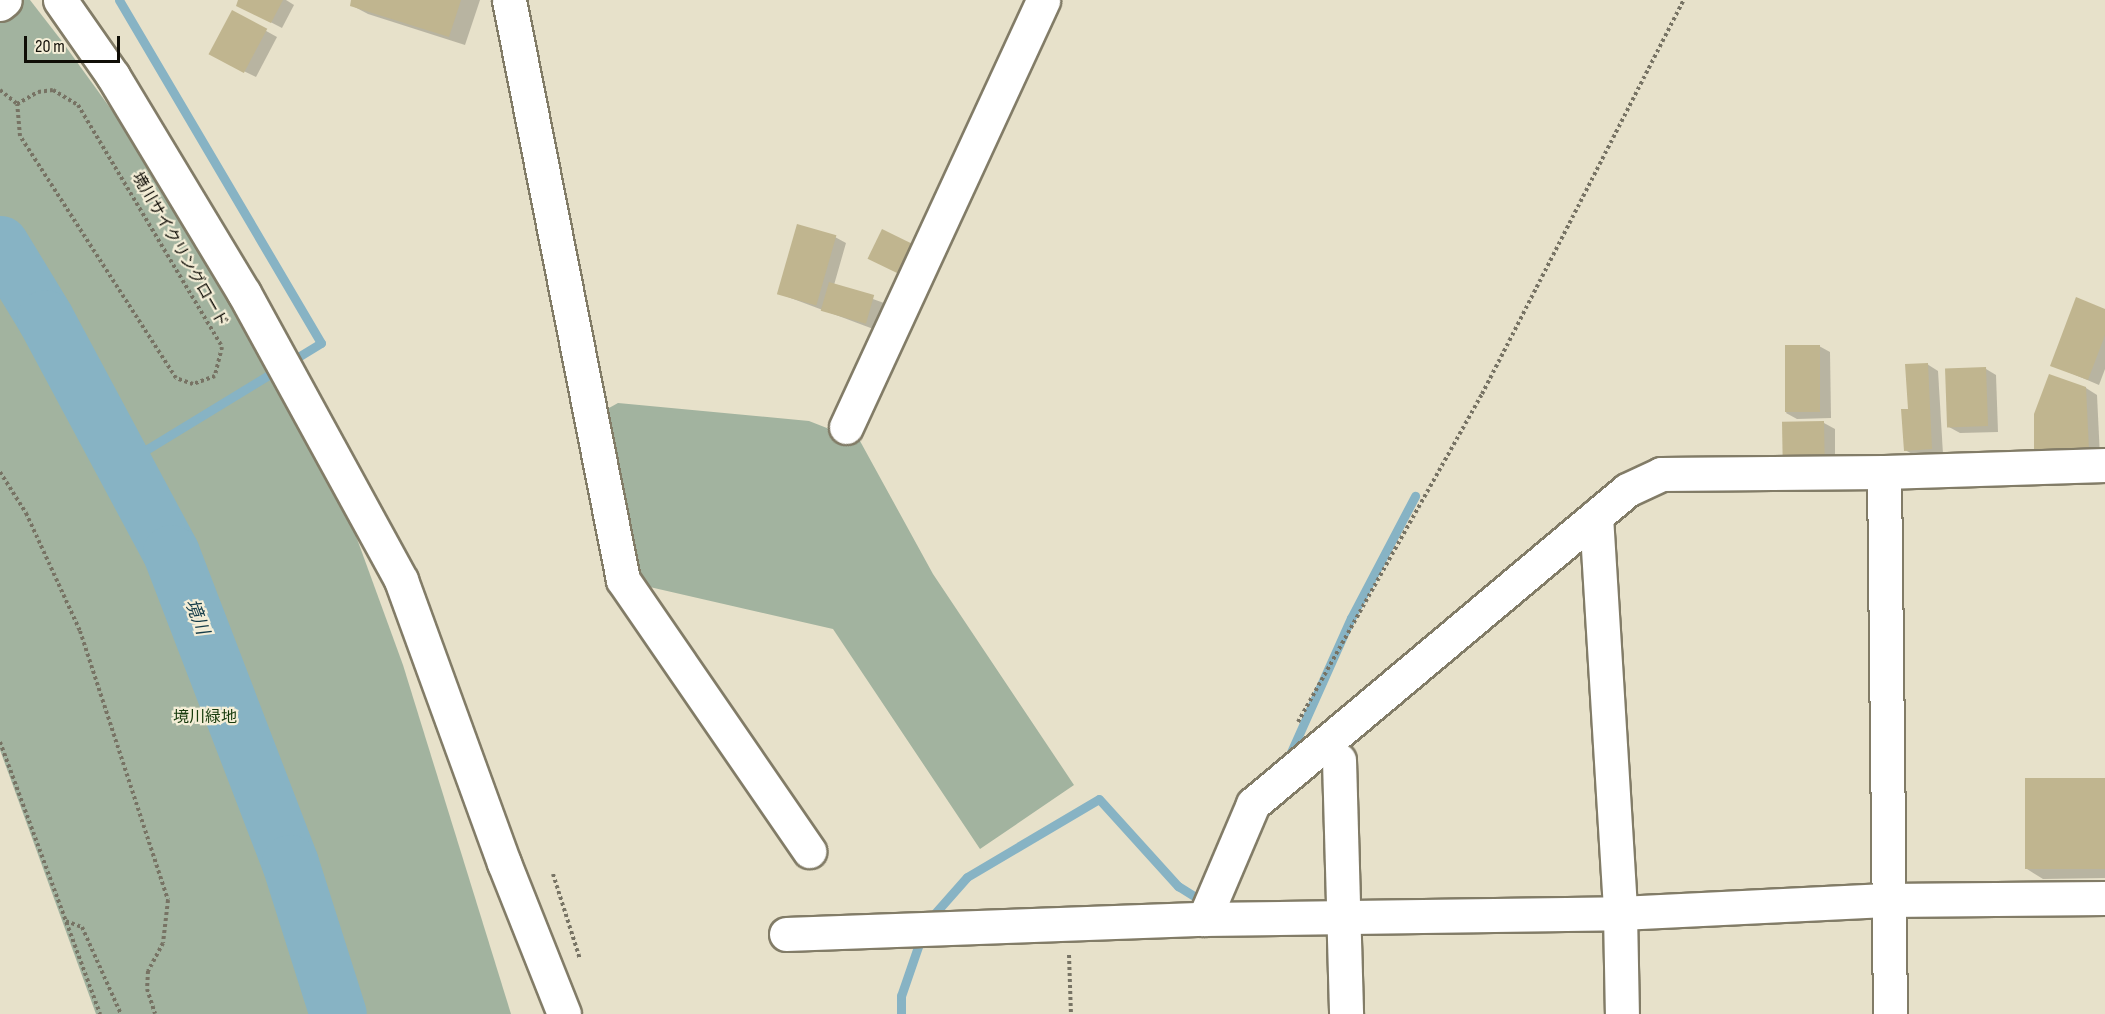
<!DOCTYPE html>
<meta charset="utf-8">
<style>
body{margin:0}
#map{position:relative;width:2105px;height:1014px;overflow:hidden;background:#e7e1ca;font-family:"Sofia Sans Condensed","Noto Sans JP",sans-serif}
div>[style]{position:absolute}
.green>*{inset:0;background:#a2b39f}
.shadow>*{inset:0;background:#0003}
.stream>*{height:9px;margin:-4.5px;padding:0 4.5px;transform-origin:4.5px;border-radius:4.5px;background:#87b3c4}
.river>*{height:57px;margin:-28.5px;padding:0 28.5px;transform-origin:28.5px;border-radius:28.5px;background:#87b3c4}
.building>*{inset:0;background:#c0b58f;transform-origin:0 0}
.path>*{height:4px;margin-top:-2px;transform-origin:0;background:repeating-linear-gradient(90deg,#777364 0 3px,transparent 0 6px)}
.roads{filter:drop-shadow(2px 0 #827c67) drop-shadow(-2px 0 #827c67) drop-shadow(0 2px #827c67) drop-shadow(0 -2px #827c67)}
.minor>*{height:33px;margin:-16.5px;padding:0 16.5px;transform-origin:16.5px;border-radius:16.5px;background:#fff}
span{translate:-50% -50%;white-space:nowrap;text-align:center;line-height:1.15;-webkit-text-stroke:4.5px #f4eed7;paint-order:stroke}
.street-label{font-size:16px;color:#100e07}
.park-label{font-size:16px;color:#163a0c}
.water-label{font-size:18px;color:#143c49;font-style:italic}
.scale{position:absolute;left:24px;top:36px;width:96px;height:27px;box-sizing:border-box;border:3px solid #100e07;border-top:0;padding-left:8px;font-size:18px;line-height:21px;white-space:nowrap;color:#100e07;-webkit-text-stroke:4px #f4eed7;paint-order:stroke}
</style>
<div id="map">
<div class="green">
<div style="clip-path:polygon(0 0,30px 0,61px 40px,244px 293px,321px 440px,403px 665px,511px 1014px,96px 1014px,0 750px)"></div>
<div style="clip-path:polygon(618px 403px,809px 421px,860px 441px,933px 574px,1074px 785px,980px 849px,833px 629px,641px 585px,600px 413px)"></div>
</div>
<div class="shadow">
<div style="clip-path:polygon(240px 0,286px 0,294px 5px,282px 28px,249px 11px)"></div>
<div style="clip-path:polygon(353px 0,480px 0,465px 45px,368px 14px,351px 5px)"></div>
<div style="clip-path:polygon(232px 12px,277px 37px,256px 77px,221px 60px)"></div>
<div style="clip-path:polygon(835px 237px,846px 243px,834px 285px,884px 303px,876px 330px,780px 294px)"></div>
<div style="clip-path:polygon(2105px 310px,2105px 369px,2099px 385px,2052px 365px)"></div>
<div style="clip-path:polygon(1819px 346px,1830px 352px,1831px 418px,1797px 419px,1786px 413px)"></div>
<div style="clip-path:polygon(1927px 364px,1938px 371px,1943px 454px,1916px 456px,1905px 450px,1909px 411px)"></div>
<div style="clip-path:polygon(1986px 369px,1996px 375px,1998px 432px,1960px 433px,1949px 427px)"></div>
<div style="clip-path:polygon(2086px 388px,2097px 395px,2100px 457px,2047px 458px)"></div>
<div style="clip-path:polygon(1784px 423px,1824px 423px,1835px 429px,1835px 470px)"></div>
<div style="clip-path:polygon(2105px 780px,2105px 878px,2043px 879px,2027px 869px)"></div>
</div>
<div class="stream">
<div style="left:119px;top:0;width:398px;rotate:59.5deg"></div>
<div style="left:321px;top:343px;width:232px;rotate:148.6deg"></div>
<div style="left:1287px;top:761px;width:157px;rotate:-65.9deg"></div>
<div style="left:1351px;top:618px;width:138px;rotate:-62.3deg"></div>
<div style="left:929px;top:920px;width:57px;rotate:-48.5deg"></div>
<div style="left:967px;top:877px;width:153px;rotate:-30.6deg"></div>
<div style="left:1099px;top:799px;width:118px;rotate:47.8deg"></div>
<div style="left:1178px;top:886px;width:32px;rotate:32deg"></div>
<div style="left:901px;top:1014px;width:18px;rotate:-90deg"></div>
<div style="left:901px;top:996px;width:65px;rotate:-71deg"></div>
</div>
<div class="river">
<div style="left:0;top:244px;width:87px;rotate:58.7deg"></div>
<div style="left:45px;top:318px;width:267px;rotate:61.8deg"></div>
<div style="left:171px;top:553px;width:332px;rotate:69deg"></div>
<div style="left:290px;top:863px;width:158px;rotate:72.4deg"></div>
</div>
<div class="building">
<div style="clip-path:polygon(238px 0,283px 0,271px 23px,236px 6px)"></div>
<div style="clip-path:polygon(351px 0,461px 0,449px 37px,350px 6px)"></div>
<div style="left:232px;top:10px;width:40px;height:50px;rotate:28deg"></div>
<div style="left:797px;top:224px;width:41px;height:73px;rotate:16deg"></div>
<div style="left:882px;top:229px;width:34px;height:33px;rotate:26deg"></div>
<div style="left:829px;top:282px;width:47px;height:30px;rotate:16deg"></div>
<div style="clip-path:polygon(2076px 297px,2105px 309px,2105px 335px,2088px 380px,2050px 366px)"></div>
<div style="left:1820px;top:345px;width:67px;height:35px;rotate:90deg"></div>
<div style="clip-path:polygon(1928px 363px,1932px 449px,1904px 451px,1901px 409px,1908px 409px,1905px 364px)"></div>
<div style="left:1986px;top:367px;width:59px;height:41px;rotate:88deg"></div>
<div style="clip-path:polygon(2049px 374px,2086px 387px,2089px 451px,2034px 453px,2034px 414px)"></div>
<div style="left:1824px;top:421px;width:44px;height:42px;rotate:89deg"></div>
<div style="left:2105px;top:778px;width:91px;height:80px;rotate:90deg"></div>
</div>
<div class="path">
<div style="left:0;top:90px;width:22px;rotate:39deg"></div>
<div style="left:53px;top:90px;width:29px;rotate:31deg"></div>
<div style="left:78px;top:105px;width:282px;rotate:59.2deg"></div>
<div style="left:222px;top:347px;width:30px;rotate:104deg"></div>
<div style="left:215px;top:376px;width:23px;rotate:160deg"></div>
<div style="left:193px;top:384px;width:18px;rotate:-161deg"></div>
<div style="left:176px;top:378px;width:288px;rotate:-122.8deg"></div>
<div style="left:20px;top:136px;width:32px;rotate:-95deg"></div>
<div style="left:17px;top:104px;width:24px;rotate:-30deg"></div>
<div style="left:38px;top:92px;width:15px;rotate:-8deg"></div>
<div style="left:0;top:472px;width:49px;rotate:57.6deg"></div>
<div style="left:26px;top:513px;width:130px;rotate:65.4deg"></div>
<div style="left:80px;top:631px;width:283px;rotate:71.9deg"></div>
<div style="left:168px;top:900px;width:43px;rotate:96.6deg"></div>
<div style="left:163px;top:943px;width:32px;rotate:118deg"></div>
<div style="left:148px;top:971px;width:18px;rotate:93deg"></div>
<div style="left:147px;top:989px;width:26px;rotate:72deg"></div>
<div style="left:1298px;top:722px;width:376px;rotate:-60.7deg"></div>
<div style="left:1482px;top:394px;width:443px;rotate:-62.9deg"></div>
<div style="left:0;top:742px;width:290px;rotate:69.8deg"></div>
<div style="left:553px;top:874px;width:89px;rotate:72.4deg"></div>
<div style="left:66px;top:921px;width:17px;rotate:21deg"></div>
<div style="left:82px;top:927px;width:95px;rotate:65.9deg"></div>
<div style="left:1069px;top:955px;width:59px;rotate:88.1deg"></div>
</div>
<div class="roads">
<div class="minor">
<div style="left:60px;top:0;width:93px;rotate:55.1deg"></div>
<div style="left:113px;top:76px;width:253px;rotate:58.9deg"></div>
<div style="left:244px;top:293px;width:327px;rotate:61.3deg"></div>
<div style="left:401px;top:580px;width:301px;rotate:70deg"></div>
<div style="left:504px;top:863px;width:162px;rotate:68.3deg"></div>
<div style="left:509px;top:0;width:591px;rotate:78.88deg"></div>
<div style="left:623px;top:580px;width:329px;rotate:55.5deg"></div>
<div style="left:0;top:4px;width:6px;rotate:-39deg"></div>
<div style="left:846px;top:427px;width:470px;rotate:-65.2deg"></div>
<div style="left:1884px;top:472px;width:542px;rotate:89.37deg"></div>
<div style="left:1596px;top:516px;width:398px;rotate:86.5deg"></div>
<div style="left:1620px;top:913px;width:101px;rotate:88.9deg"></div>
<div style="left:1339px;top:760px;width:254px;rotate:88.4deg"></div>
<div style="left:1204px;top:919px;width:125px;rotate:-66.9deg"></div>
<div style="left:1253px;top:804px;width:488px;rotate:-40deg"></div>
<div style="left:1627px;top:490px;width:38px;rotate:-25deg"></div>
<div style="left:1661px;top:474px;width:223px;rotate:-0.5deg"></div>
<div style="left:1884px;top:472px;width:221px;rotate:-1.8deg"></div>
<div style="left:786px;top:934px;width:418px;rotate:-2.1deg"></div>
<div style="left:1204px;top:919px;width:416px;rotate:-0.8deg"></div>
<div style="left:1620px;top:913px;width:266px;rotate:-2.8deg"></div>
<div style="left:1886px;top:900px;width:219px;rotate:-0.5deg"></div>
</div>
</div>
<div class="street-label">
<span style="left:179px;top:250px;rotate:60deg">境川サイクリングロード</span>
</div>
<div class="park-label">
<span style="left:205px;top:718px">境川緑地</span>
</div>
<div class="water-label">
<span style="left:196px;top:617px;rotate:69deg">境川</span>
</div>
<div class="scale">20 m</div>
</div>
